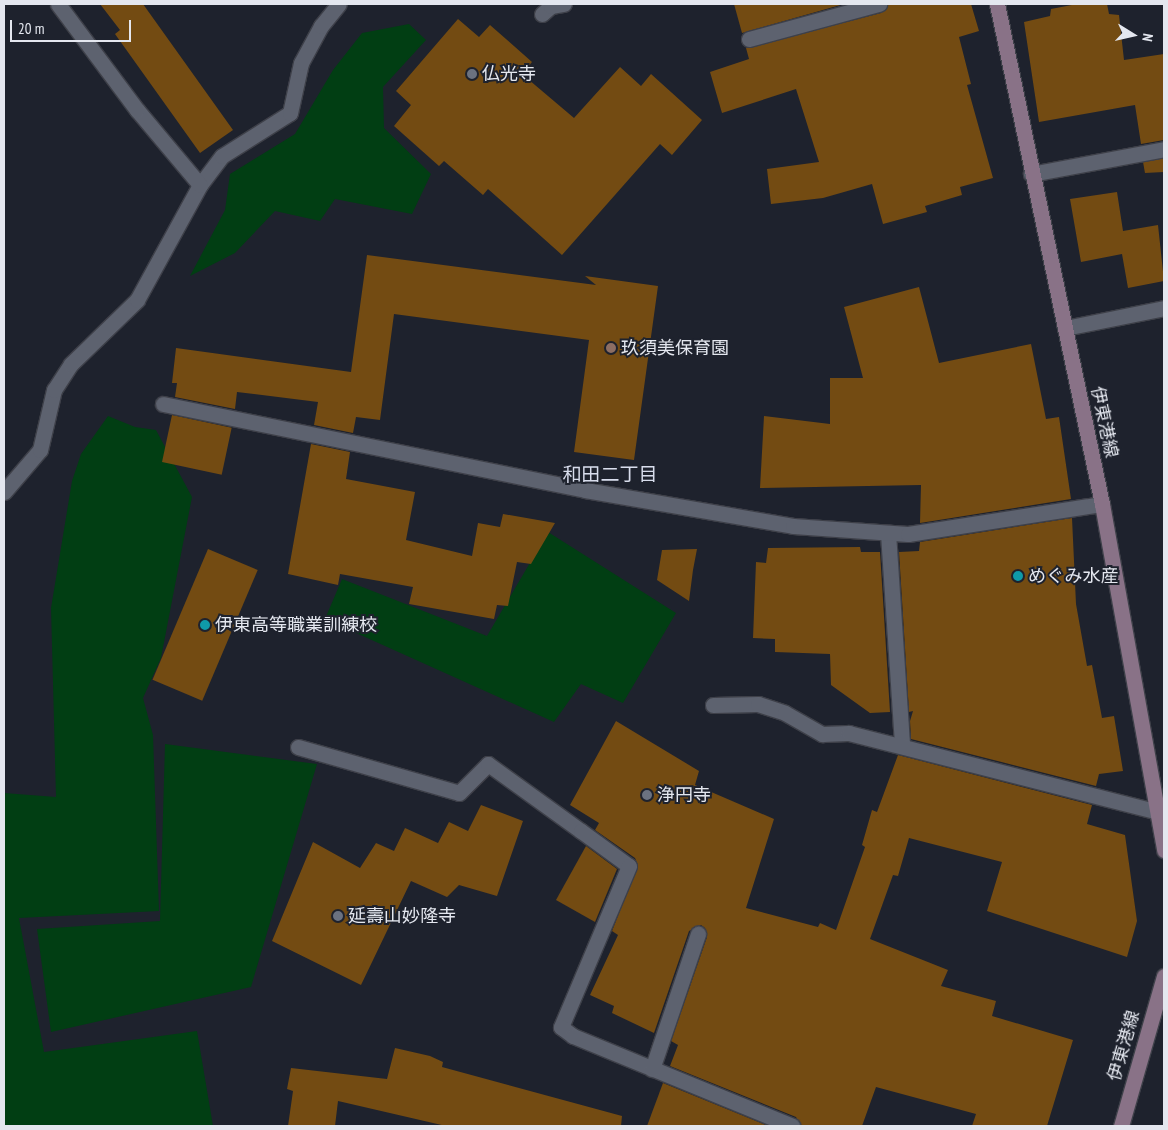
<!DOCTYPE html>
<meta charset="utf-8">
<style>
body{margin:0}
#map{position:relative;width:1168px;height:1130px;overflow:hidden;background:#1e222d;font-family:"PT Sans Narrow","Noto Sans JP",sans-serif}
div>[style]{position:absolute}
.green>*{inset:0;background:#013e13}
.building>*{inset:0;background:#734b12;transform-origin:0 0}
.roads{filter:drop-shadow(1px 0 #3e4049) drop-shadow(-1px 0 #3e4049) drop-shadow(0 1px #3e4049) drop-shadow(0 -1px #3e4049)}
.lane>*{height:15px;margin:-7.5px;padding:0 7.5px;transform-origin:7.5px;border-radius:7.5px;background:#5d626f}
.street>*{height:15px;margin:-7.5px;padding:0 7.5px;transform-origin:7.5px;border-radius:7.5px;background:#5d626f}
.secondary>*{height:15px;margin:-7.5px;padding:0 7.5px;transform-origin:7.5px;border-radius:7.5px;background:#897287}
.dots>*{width:14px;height:14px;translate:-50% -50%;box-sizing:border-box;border:2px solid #1e222d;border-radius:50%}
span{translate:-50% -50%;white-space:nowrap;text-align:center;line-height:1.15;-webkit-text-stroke:4px #1e222d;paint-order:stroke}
.poi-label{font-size:18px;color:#e4e7ef}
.left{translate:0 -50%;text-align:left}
.street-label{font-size:18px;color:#e4e7ef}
.neighbourhood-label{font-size:19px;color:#d8ddec}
.frame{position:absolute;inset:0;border:5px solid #e4e7ef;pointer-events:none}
.north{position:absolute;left:1108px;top:10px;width:50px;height:50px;-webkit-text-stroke:4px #1e222d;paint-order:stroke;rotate:100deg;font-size:14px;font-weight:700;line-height:20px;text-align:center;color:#e4e7ef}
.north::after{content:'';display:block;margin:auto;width:18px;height:22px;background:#e4e7ef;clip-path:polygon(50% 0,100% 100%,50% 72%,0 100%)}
.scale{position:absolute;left:10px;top:20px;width:121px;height:22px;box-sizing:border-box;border:2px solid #e4e7ef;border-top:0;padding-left:6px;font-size:15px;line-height:18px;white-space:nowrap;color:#e4e7ef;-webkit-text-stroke:4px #1e222d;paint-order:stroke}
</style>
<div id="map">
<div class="green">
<div style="clip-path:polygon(409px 24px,426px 40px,383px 87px,384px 128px,431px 174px,412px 214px,335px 199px,320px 221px,275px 211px,235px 253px,190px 276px,225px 210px,230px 174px,295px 134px,333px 70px,362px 33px)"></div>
<div style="clip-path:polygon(108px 416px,135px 427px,156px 430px,192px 497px,161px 658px,143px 698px,153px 735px,159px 911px,19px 918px,44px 1052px,197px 1031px,213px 1126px,4px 1126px,4px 793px,56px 797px,51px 608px,72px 481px,81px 454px)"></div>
<div style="clip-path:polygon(548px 532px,676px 613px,623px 703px,581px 684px,554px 722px,325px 619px,342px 579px,487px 636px)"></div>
<div style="clip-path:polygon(165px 744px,317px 764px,251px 987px,51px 1032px,37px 929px,160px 921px)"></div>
</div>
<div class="building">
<div style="clip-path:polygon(100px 4px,143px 4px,233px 130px,200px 153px,115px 34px,120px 30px)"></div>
<div style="clip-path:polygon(734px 4px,844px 4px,742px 33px)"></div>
<div style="clip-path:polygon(888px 4px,971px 4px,979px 31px,959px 37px,971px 84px,967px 85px,993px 178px,960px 187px,962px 195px,925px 206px,927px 212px,883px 224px,872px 184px,823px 198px,771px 204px,767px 169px,819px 162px,796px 89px,722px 113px,710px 72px,749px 59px,746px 48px,881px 13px)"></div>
<div style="clip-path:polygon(1077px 4px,1107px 4px,1109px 14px,1119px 15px,1124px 60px,1164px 54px,1164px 140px,1141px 144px,1135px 105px,1039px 122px,1024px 22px,1050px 16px,1051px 9px)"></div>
<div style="clip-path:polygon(458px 19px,479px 37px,490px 25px,532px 62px,522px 74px,574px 118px,620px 67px,641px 86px,651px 74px,702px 120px,672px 155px,660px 144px,562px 255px,488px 189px,483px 195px,444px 161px,439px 166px,394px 126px,411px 105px,396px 91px)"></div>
<div style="clip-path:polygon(1164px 158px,1164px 172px,1145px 173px,1143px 162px)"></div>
<div style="clip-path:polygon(1117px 192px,1123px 231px,1158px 225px,1164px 281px,1128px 288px,1122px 254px,1081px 262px,1070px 199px)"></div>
<div style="clip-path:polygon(367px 255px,596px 285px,585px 276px,658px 286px,634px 460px,574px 452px,589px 340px,394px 314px,380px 420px,356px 417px,353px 433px,314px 425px,318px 402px,237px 392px,235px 409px,175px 397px,177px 383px,172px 383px,176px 348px,351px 372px)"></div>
<div style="clip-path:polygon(919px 287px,939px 363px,1031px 344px,1046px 419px,1059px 417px,1071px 499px,920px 523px,921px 485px,760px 488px,764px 416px,830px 424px,830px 378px,863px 378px,844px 307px)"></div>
<div style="left:172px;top:415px;width:61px;height:48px;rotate:12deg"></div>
<div style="clip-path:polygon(311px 444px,350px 452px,346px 479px,415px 492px,406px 540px,472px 556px,478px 523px,500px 527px,503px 514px,555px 523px,531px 564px,517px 562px,508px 606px,497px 605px,494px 619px,409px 604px,413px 587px,340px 574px,338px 585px,288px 574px)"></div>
<div style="clip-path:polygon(1072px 518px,1076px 604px,1087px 666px,1092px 665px,1102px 718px,1114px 716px,1123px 771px,1099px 774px,1096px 786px,911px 739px,910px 721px,913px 711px,909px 712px,899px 552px,919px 551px,920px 542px)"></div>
<div style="clip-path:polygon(860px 547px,861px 552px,880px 552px,890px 712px,870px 713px,831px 685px,830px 654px,775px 652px,775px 639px,753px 638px,756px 562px,766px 563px,768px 548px)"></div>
<div style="left:208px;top:549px;width:54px;height:142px;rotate:23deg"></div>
<div style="clip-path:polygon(697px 549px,693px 570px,689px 601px,657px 580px,662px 550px)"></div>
<div style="clip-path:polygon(616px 721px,699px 771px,695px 785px,774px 819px,746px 908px,818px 927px,820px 923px,836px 930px,865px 847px,862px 845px,872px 810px,877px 812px,898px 755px,1092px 805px,1087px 824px,1125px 835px,1137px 921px,1127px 957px,987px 911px,1002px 862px,909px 838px,898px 876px,893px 875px,870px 939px,948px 970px,941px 986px,996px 1001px,992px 1016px,1073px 1040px,1047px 1126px,972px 1126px,976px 1114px,876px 1087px,862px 1126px,801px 1126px,796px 1117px,670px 1066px,678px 1045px,671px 1041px,707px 937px,705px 928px,701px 925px,689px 931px,654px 1033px,612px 1013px,614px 1006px,590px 995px,618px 935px,612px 931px,638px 865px,635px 858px,595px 830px,599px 823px,570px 805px)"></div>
<div style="clip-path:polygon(481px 805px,523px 821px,497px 896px,459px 885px,447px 897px,411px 881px,361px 985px,272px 941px,313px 842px,360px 868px,376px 843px,394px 851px,405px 828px,438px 843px,449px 822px,468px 831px)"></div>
<div style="clip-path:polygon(586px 846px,617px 869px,595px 922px,556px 900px)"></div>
<div style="clip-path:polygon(395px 1048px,430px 1056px,443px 1062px,442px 1067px,622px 1116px,621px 1126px,446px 1126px,338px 1101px,335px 1126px,288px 1126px,293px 1091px,287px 1089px,291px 1068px,387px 1079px)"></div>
<div style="clip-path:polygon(663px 1083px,768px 1126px,647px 1126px)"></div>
</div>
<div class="roads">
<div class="lane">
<div style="left:542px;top:14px;width:12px;rotate:-42deg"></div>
<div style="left:551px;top:6px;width:13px;rotate:-9deg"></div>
<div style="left:749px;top:39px;width:135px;rotate:-15.1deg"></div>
<div style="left:200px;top:185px;width:36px;rotate:-53deg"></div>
<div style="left:222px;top:156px;width:80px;rotate:-32.3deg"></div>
<div style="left:290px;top:113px;width:51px;rotate:-77.6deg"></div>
<div style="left:301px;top:63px;width:42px;rotate:-61.6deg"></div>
<div style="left:321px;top:26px;width:28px;rotate:-51deg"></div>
<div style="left:1065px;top:328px;width:101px;rotate:-11.4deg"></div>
<div style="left:888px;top:533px;width:213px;rotate:86.2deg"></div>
<div style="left:713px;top:705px;width:45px;rotate:-1.3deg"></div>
<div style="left:758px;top:704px;width:28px;rotate:18deg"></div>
<div style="left:785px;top:713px;width:43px;rotate:29.6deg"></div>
<div style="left:822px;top:734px;width:27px;rotate:-2deg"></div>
<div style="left:849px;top:733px;width:319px;rotate:14.3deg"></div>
<div style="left:298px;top:747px;width:167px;rotate:15.9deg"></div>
<div style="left:459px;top:793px;width:41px;rotate:-45deg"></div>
<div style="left:488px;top:764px;width:115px;rotate:35.8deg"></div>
</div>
<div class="street">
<div style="left:1031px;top:174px;width:135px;rotate:-10.6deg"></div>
<div style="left:163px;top:404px;width:431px;rotate:11.5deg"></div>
<div style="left:585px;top:490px;width:211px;rotate:9.8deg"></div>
<div style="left:793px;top:526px;width:115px;rotate:4deg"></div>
<div style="left:908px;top:534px;width:196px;rotate:-8.8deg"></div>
<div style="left:4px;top:492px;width:55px;rotate:-49.4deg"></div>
<div style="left:40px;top:450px;width:62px;rotate:-76.9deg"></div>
<div style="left:54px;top:390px;width:31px;rotate:-57deg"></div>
<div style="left:71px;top:364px;width:92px;rotate:-44.1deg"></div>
<div style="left:137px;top:300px;width:131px;rotate:-61.3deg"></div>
<div style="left:200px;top:185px;width:98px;rotate:-130deg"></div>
<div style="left:137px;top:110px;width:132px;rotate:-126.7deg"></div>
<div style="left:581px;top:831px;width:59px;rotate:36.1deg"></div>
<div style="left:629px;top:866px;width:175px;rotate:112.9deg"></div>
<div style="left:561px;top:1027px;width:15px;rotate:37deg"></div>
<div style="left:573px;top:1036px;width:237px;rotate:22.3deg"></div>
<div style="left:652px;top:1069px;width:143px;rotate:-71.2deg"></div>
</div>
<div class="secondary">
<div style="left:997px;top:4px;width:511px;rotate:78.14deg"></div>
<div style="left:1102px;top:504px;width:352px;rotate:79.8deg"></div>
<div style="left:1121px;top:1126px;width:156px;rotate:-74deg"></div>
</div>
</div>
<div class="dots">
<div style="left:472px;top:74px;background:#6b7280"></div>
<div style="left:611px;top:348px;background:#8d6e63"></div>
<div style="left:1018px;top:576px;background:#0f9aa8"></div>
<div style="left:205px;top:625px;background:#0f9aa8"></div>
<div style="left:647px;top:795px;background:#6b7280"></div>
<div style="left:338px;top:916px;background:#6b7280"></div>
</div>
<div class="poi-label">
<span class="left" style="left:482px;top:74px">仏光寺</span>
<span class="left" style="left:621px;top:348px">玖須美保育園</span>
<span class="left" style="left:1028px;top:576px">めぐみ水産</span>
<span class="left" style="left:215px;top:625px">伊東高等職業訓練校</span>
<span class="left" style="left:657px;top:795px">浄円寺</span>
<span class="left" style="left:348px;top:916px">延壽山妙隆寺</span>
</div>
<div class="street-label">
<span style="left:1104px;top:422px;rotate:78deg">伊東港線</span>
<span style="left:1124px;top:1046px;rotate:-74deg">伊東港線</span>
</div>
<div class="neighbourhood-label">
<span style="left:610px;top:475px">和田二丁目</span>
</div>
<div class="frame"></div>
<div class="north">N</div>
<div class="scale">20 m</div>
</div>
